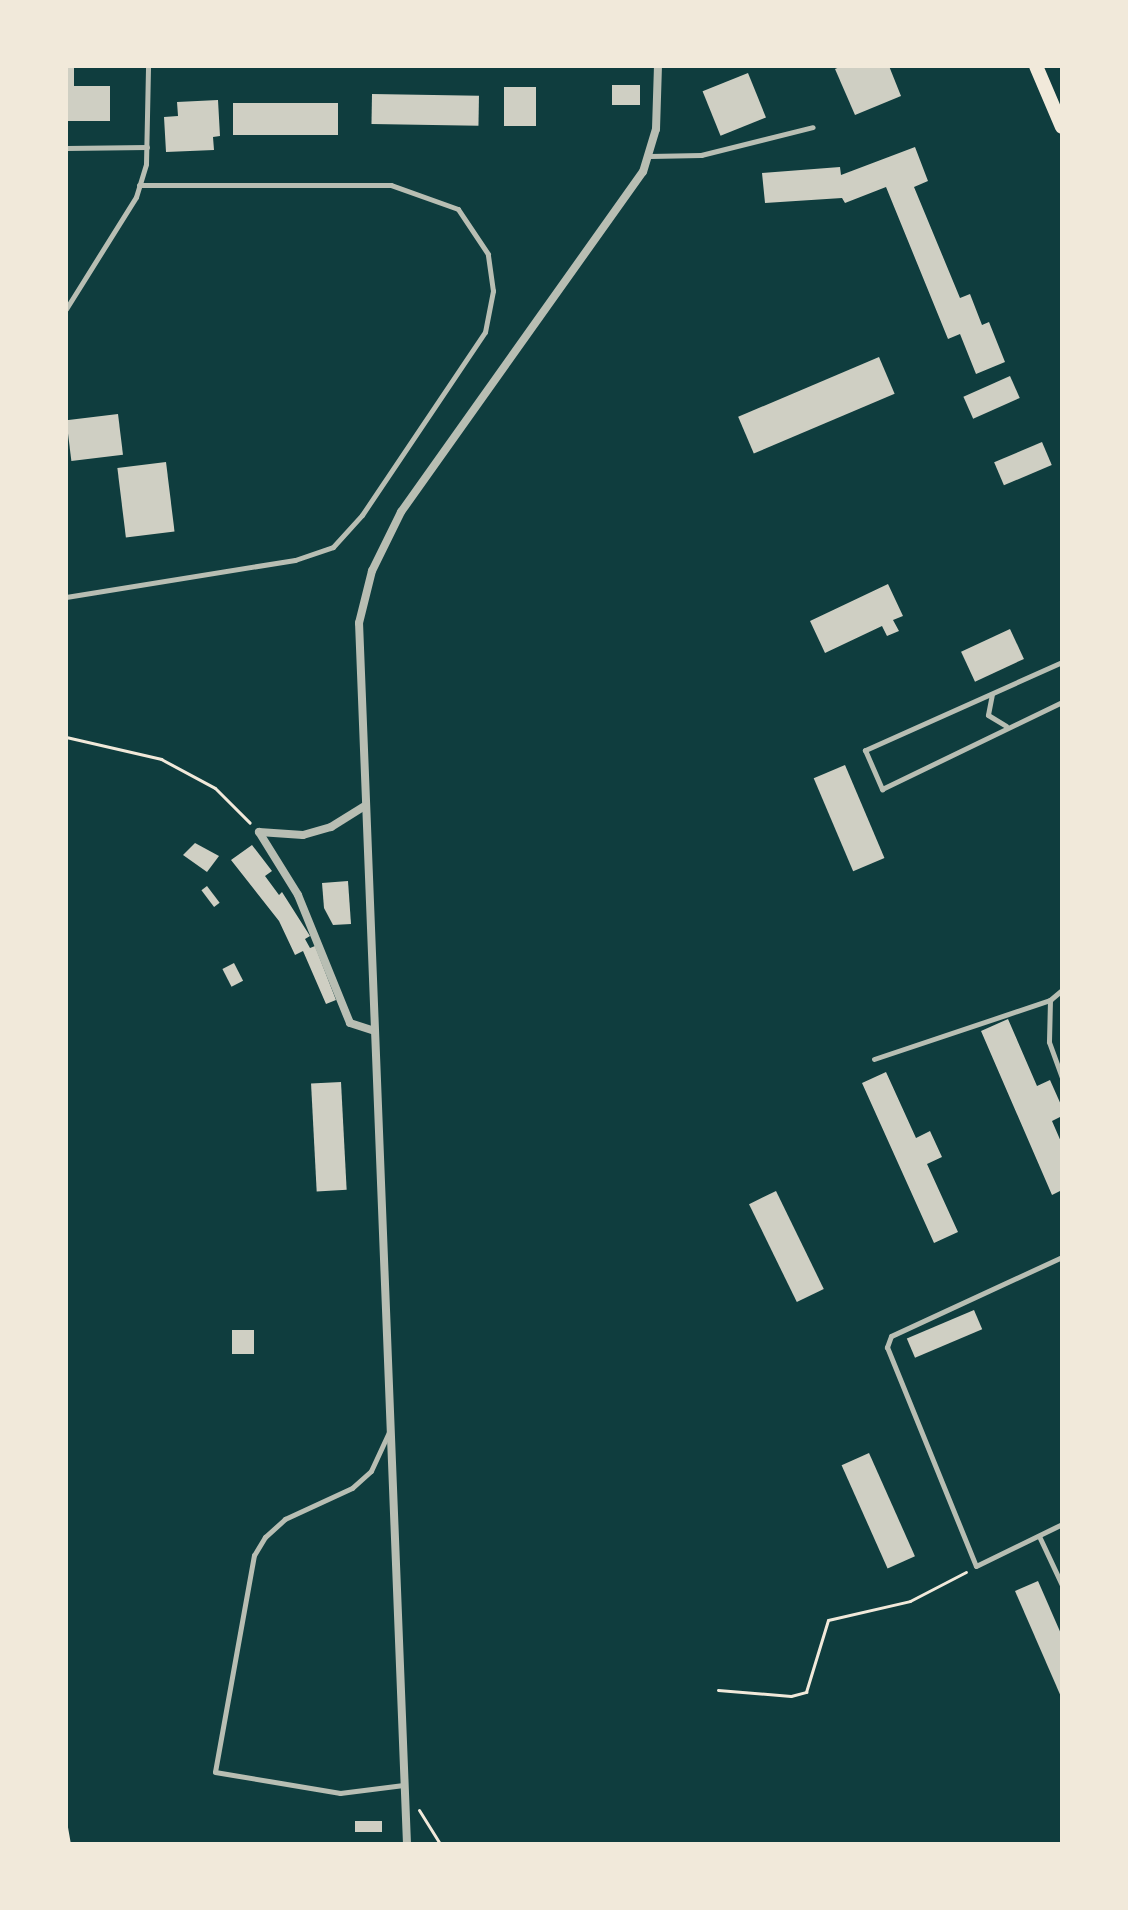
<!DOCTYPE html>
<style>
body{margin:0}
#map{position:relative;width:1128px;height:1910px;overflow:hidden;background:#0f3d3e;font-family:"DejaVu Sans",sans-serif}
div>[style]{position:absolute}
.building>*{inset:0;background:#cfcfc3;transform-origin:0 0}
.path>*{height:3px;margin:-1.5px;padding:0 1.5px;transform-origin:1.5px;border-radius:1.5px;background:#f1e9da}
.service>*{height:5px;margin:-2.5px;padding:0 2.5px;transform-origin:2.5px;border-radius:2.5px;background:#b8beb3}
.minor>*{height:8px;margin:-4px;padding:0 4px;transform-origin:4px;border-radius:4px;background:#b8beb3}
.secondary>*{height:14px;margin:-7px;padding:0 7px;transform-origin:7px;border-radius:7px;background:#f1e9da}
span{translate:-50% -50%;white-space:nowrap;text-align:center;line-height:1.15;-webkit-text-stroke:8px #f1e9da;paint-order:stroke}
.frame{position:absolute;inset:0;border:68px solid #f1e9da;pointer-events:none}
</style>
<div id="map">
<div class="building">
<div style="clip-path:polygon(66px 66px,74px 66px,74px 86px,110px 86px,110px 121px,66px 121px)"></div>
<div style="clip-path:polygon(842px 66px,889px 66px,901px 96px,855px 115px,835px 69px)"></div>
<div style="left:748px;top:73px;width:48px;height:49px;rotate:68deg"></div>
<div style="left:612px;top:85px;width:28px;height:20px"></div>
<div style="left:504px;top:87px;width:32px;height:39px"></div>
<div style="left:372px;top:94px;width:107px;height:30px;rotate:1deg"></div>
<div style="clip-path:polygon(218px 100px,220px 136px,213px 137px,214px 150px,166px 152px,164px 117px,178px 116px,177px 102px)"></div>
<div style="left:233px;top:103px;width:105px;height:32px"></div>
<div style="clip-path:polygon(915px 147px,928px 181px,914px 187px,960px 298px,970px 294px,982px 325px,989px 322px,1005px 362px,976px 374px,960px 334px,948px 339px,886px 187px,845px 203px,842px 198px,765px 203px,762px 173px,840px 167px,841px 175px)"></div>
<div style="left:879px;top:357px;width:40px;height:153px;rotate:67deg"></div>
<div style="left:1010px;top:376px;width:24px;height:51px;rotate:66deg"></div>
<div style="left:118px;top:414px;width:41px;height:52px;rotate:83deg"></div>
<div style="left:1042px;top:442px;width:25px;height:52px;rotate:67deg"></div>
<div style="left:166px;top:462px;width:70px;height:49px;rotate:83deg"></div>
<div style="clip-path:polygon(888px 584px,903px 616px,893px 620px,899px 631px,887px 636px,882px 626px,825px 653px,810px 621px)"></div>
<div style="left:1010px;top:629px;width:33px;height:54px;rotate:65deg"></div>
<div style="left:845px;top:765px;width:101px;height:34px;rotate:67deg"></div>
<div style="clip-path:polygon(195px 843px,219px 856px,207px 872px,183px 855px)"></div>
<div style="clip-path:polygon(252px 845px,272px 871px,265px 876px,279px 895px,282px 892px,310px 936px,305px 939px,310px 948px,315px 946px,336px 1000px,326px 1004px,303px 951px,295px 955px,279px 921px,231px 860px)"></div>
<div style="clip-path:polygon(348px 881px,351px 924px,333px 925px,324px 908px,322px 883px)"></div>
<div style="left:207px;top:886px;width:21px;height:7px;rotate:53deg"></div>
<div style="left:234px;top:963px;width:20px;height:13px;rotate:63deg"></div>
<div style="clip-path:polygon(1008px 1019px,1037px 1086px,1050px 1080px,1062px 1107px,1062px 1116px,1052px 1121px,1062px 1144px,1062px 1190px,1052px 1195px,981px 1031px)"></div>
<div style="clip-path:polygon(886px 1072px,916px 1138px,930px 1131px,942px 1157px,927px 1164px,958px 1232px,934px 1243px,862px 1083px)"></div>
<div style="left:341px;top:1082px;width:108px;height:30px;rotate:87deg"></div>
<div style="left:776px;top:1191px;width:109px;height:30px;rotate:64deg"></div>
<div style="left:974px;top:1310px;width:21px;height:73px;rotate:67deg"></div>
<div style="left:254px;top:1330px;width:24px;height:22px;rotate:90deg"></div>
<div style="left:869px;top:1453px;width:113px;height:30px;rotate:66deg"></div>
<div style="clip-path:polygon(1038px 1581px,1062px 1636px,1062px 1699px,1015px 1591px)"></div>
<div style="left:382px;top:1821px;width:11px;height:27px;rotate:90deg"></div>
</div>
<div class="path">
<div style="left:66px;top:737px;width:98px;rotate:13deg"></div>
<div style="left:161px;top:759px;width:61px;rotate:28.2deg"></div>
<div style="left:215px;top:788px;width:49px;rotate:45deg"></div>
<div style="left:718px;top:1690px;width:73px;rotate:4.7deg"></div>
<div style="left:791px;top:1696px;width:16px;rotate:-15deg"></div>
<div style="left:806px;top:1692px;width:75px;rotate:-73deg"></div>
<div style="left:828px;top:1620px;width:84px;rotate:-13deg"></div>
<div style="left:910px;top:1601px;width:63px;rotate:-27.4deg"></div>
<div style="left:419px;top:1810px;width:40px;rotate:58deg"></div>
<div style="left:66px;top:1827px;width:17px;rotate:80deg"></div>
</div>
<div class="service">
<div style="left:66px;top:148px;width:81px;rotate:-0.7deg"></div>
<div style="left:650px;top:156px;width:51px;rotate:-1.1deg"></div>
<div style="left:701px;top:155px;width:115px;rotate:-14deg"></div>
<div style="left:66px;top:309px;width:132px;rotate:-58deg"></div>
<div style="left:136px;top:197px;width:34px;rotate:-73deg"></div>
<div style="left:146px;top:164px;width:98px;rotate:-88.8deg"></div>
<div style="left:66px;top:597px;width:232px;rotate:-9.2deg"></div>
<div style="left:295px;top:560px;width:40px;rotate:-18.9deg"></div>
<div style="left:333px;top:547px;width:43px;rotate:-47.8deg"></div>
<div style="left:362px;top:515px;width:220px;rotate:-56.1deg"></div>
<div style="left:485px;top:332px;width:42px;rotate:-79deg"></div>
<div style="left:493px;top:291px;width:37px;rotate:-98deg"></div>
<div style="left:488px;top:254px;width:54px;rotate:-123.7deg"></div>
<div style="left:458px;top:209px;width:71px;rotate:-160.3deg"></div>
<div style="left:391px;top:185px;width:252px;rotate:180deg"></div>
<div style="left:1062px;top:662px;width:216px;rotate:155.9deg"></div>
<div style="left:865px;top:750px;width:43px;rotate:66.4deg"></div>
<div style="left:882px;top:789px;width:200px;rotate:-25.8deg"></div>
<div style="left:992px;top:694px;width:21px;rotate:101deg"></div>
<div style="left:988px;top:715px;width:21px;rotate:31deg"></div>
<div style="left:1050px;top:1000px;width:42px;rotate:91.4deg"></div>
<div style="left:1049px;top:1042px;width:38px;rotate:70deg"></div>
<div style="left:874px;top:1059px;width:186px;rotate:-18.5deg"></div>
<div style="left:1050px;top:1000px;width:16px;rotate:-40deg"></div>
<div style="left:1062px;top:1257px;width:188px;rotate:155.2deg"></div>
<div style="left:891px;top:1336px;width:12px;rotate:110deg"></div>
<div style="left:887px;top:1347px;width:236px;rotate:67.9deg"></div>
<div style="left:976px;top:1566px;width:96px;rotate:-26deg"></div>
<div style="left:389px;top:1432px;width:43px;rotate:114.8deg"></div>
<div style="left:371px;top:1471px;width:25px;rotate:138deg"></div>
<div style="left:352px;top:1488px;width:74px;rotate:155.2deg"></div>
<div style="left:285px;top:1519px;width:27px;rotate:138deg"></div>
<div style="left:265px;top:1537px;width:21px;rotate:121deg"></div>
<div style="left:254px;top:1555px;width:220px;rotate:100.2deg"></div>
<div style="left:215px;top:1772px;width:127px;rotate:9.5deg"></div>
<div style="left:340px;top:1793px;width:64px;rotate:-7.2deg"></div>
<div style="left:1039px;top:1536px;width:54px;rotate:64.9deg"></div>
</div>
<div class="minor">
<div style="left:259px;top:832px;width:74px;rotate:58.2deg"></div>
<div style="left:298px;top:895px;width:138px;rotate:67.9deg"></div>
<div style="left:350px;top:1023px;width:26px;rotate:18deg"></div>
<div style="left:259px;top:832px;width:44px;rotate:3.9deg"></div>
<div style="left:303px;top:835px;width:29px;rotate:-16deg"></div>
<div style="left:331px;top:827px;width:39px;rotate:-32deg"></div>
<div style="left:407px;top:1844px;width:1222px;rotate:-92.25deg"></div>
<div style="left:359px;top:623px;width:54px;rotate:-76deg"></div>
<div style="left:372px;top:571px;width:66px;rotate:-63.8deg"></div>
<div style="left:401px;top:512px;width:417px;rotate:-54.6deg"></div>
<div style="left:643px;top:172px;width:45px;rotate:-73.2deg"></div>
<div style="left:656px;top:129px;width:63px;rotate:-88.2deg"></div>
</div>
<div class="secondary">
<div style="left:1036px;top:66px;width:66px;rotate:66.9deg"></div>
</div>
<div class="frame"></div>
</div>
